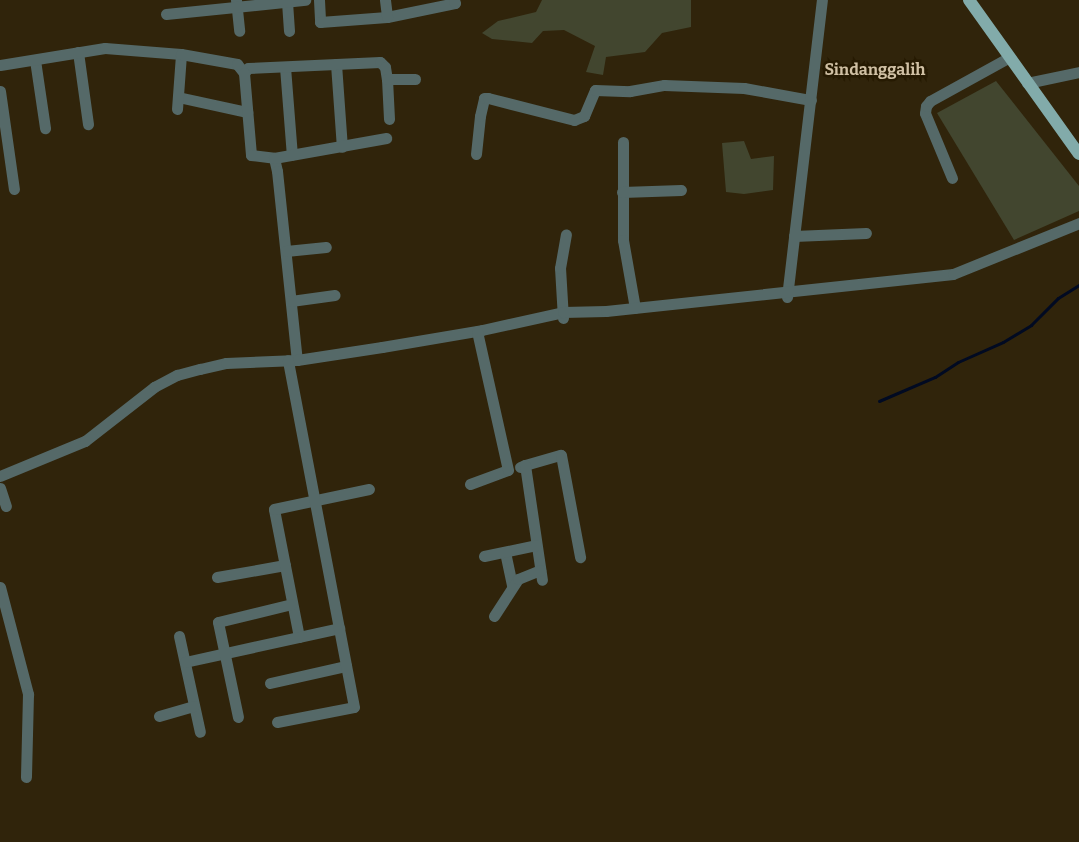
<!DOCTYPE html>
<style>
body{margin:0}
#map{position:relative;width:1079px;height:842px;overflow:hidden;background:#30240b;font-family:Bitter,serif}
div>[style]{position:absolute}
.green>*{inset:0;background:#42462f}
.stream>*{height:3px;margin:-1.5px;padding:0 1.5px;transform-origin:1.5px;border-radius:1.5px;background:#010a22}
.minor>*{height:11px;margin:-5.5px;padding:0 5.5px;transform-origin:5.5px;border-radius:5.5px;background:#556968}
.major>*{height:12px;margin:-6px;padding:0 6px;transform-origin:6px;border-radius:6px;background:#82abaa}
span{translate:-50% -50%;white-space:nowrap;text-align:center;line-height:1.15;-webkit-text-stroke:5px #261a02;paint-order:stroke}
.quarter-label{font-size:16px;color:#d0c0a4;font-weight:700}
</style>
<div id="map">
<div class="green">
<div style="clip-path:polygon(542px 0,715px 0,691px 0,691px 27px,662px 33px,645px 52px,606px 57px,603px 75px,586px 72px,595px 46px,564px 30px,543px 31px,532px 43px,492px 39px,482px 33px,498px 21px,536px 12px)"></div>
<div style="clip-path:polygon(996px 81px,1079px 186px,1079px 211px,1014px 240px,937px 113px)"></div>
<div style="clip-path:polygon(744px 141px,751px 159px,774px 156px,773px 190px,744px 194px,726px 192px,722px 143px)"></div>
</div>
<div class="stream">
<div style="left:879px;top:401px;width:61px;rotate:-23.2deg"></div>
<div style="left:935px;top:377px;width:27px;rotate:-33deg"></div>
<div style="left:958px;top:362px;width:49px;rotate:-24deg"></div>
<div style="left:1003px;top:342px;width:33px;rotate:-31deg"></div>
<div style="left:1031px;top:325px;width:38px;rotate:-45deg"></div>
<div style="left:1058px;top:298px;width:25px;rotate:-32deg"></div>
</div>
<div class="minor">
<div style="left:236px;top:0;width:31px;rotate:84deg"></div>
<div style="left:319px;top:0;width:22px;rotate:87deg"></div>
<div style="left:320px;top:22px;width:67px;rotate:-4.3deg"></div>
<div style="left:387px;top:17px;width:69px;rotate:-11.6deg"></div>
<div style="left:455px;top:3px;width:3px;rotate:-108deg"></div>
<div style="left:385px;top:0;width:17px;rotate:83deg"></div>
<div style="left:287px;top:2px;width:29px;rotate:86deg"></div>
<div style="left:166px;top:14px;width:140px;rotate:-5.8deg"></div>
<div style="left:78px;top:52px;width:73px;rotate:82.1deg"></div>
<div style="left:35px;top:60px;width:69px;rotate:81.6deg"></div>
<div style="left:336px;top:64px;width:83px;rotate:85.9deg"></div>
<div style="left:0;top:65px;width:106px;rotate:-9.2deg"></div>
<div style="left:105px;top:48px;width:76px;rotate:4.5deg"></div>
<div style="left:285px;top:67px;width:88px;rotate:85.5deg"></div>
<div style="left:244px;top:73px;width:6px;rotate:-51deg"></div>
<div style="left:248px;top:68px;width:132px;rotate:-2.6deg"></div>
<div style="left:380px;top:62px;width:7px;rotate:45deg"></div>
<div style="left:385px;top:67px;width:12px;rotate:81deg"></div>
<div style="left:387px;top:79px;width:40px;rotate:87.1deg"></div>
<div style="left:387px;top:79px;width:28px"></div>
<div style="left:1027px;top:83px;width:53px;rotate:-11.9deg"></div>
<div style="left:0;top:91px;width:99px;rotate:81.9deg"></div>
<div style="left:178px;top:97px;width:71px;rotate:12.3deg"></div>
<div style="left:177px;top:109px;width:55px;rotate:-85.8deg"></div>
<div style="left:181px;top:54px;width:57px;rotate:10.1deg"></div>
<div style="left:237px;top:64px;width:11px;rotate:52deg"></div>
<div style="left:244px;top:73px;width:82px;rotate:85.1deg"></div>
<div style="left:251px;top:155px;width:23px;rotate:7deg"></div>
<div style="left:274px;top:158px;width:13px;rotate:77deg"></div>
<div style="left:277px;top:171px;width:190px;rotate:84deg"></div>
<div style="left:623px;top:142px;width:98px;rotate:90deg"></div>
<div style="left:623px;top:240px;width:69px;rotate:80deg"></div>
<div style="left:476px;top:154px;width:38px;rotate:-84deg"></div>
<div style="left:480px;top:116px;width:18px;rotate:-77deg"></div>
<div style="left:484px;top:98px;width:4px"></div>
<div style="left:488px;top:98px;width:89px;rotate:14.3deg"></div>
<div style="left:574px;top:120px;width:11px;rotate:-22deg"></div>
<div style="left:584px;top:116px;width:28px;rotate:-67deg"></div>
<div style="left:595px;top:90px;width:35px;rotate:2deg"></div>
<div style="left:630px;top:91px;width:35px;rotate:-10deg"></div>
<div style="left:664px;top:85px;width:80px;rotate:2.1deg"></div>
<div style="left:744px;top:88px;width:68px;rotate:10.2deg"></div>
<div style="left:274px;top:158px;width:114px;rotate:-10.1deg"></div>
<div style="left:952px;top:178px;width:70px;rotate:-112.6deg"></div>
<div style="left:925px;top:113px;width:7px;rotate:-82deg"></div>
<div style="left:926px;top:106px;width:6px;rotate:-51deg"></div>
<div style="left:930px;top:101px;width:89px;rotate:-28.9deg"></div>
<div style="left:622px;top:192px;width:59px;rotate:-1.9deg"></div>
<div style="left:794px;top:236px;width:72px;rotate:-2.4deg"></div>
<div style="left:286px;top:251px;width:40px;rotate:-5.7deg"></div>
<div style="left:787px;top:297px;width:299px;rotate:-83.3deg"></div>
<div style="left:291px;top:301px;width:44px;rotate:-7.8deg"></div>
<div style="left:563px;top:318px;width:50px;rotate:-93.4deg"></div>
<div style="left:560px;top:268px;width:34px;rotate:-80deg"></div>
<div style="left:525px;top:465px;width:37px;rotate:-16deg"></div>
<div style="left:561px;top:455px;width:104px;rotate:79.4deg"></div>
<div style="left:520px;top:467px;width:5px;rotate:-22deg"></div>
<div style="left:525px;top:465px;width:116px;rotate:81.6deg"></div>
<div style="left:0;top:476px;width:92px;rotate:-22.4deg"></div>
<div style="left:85px;top:441px;width:88px;rotate:-38deg"></div>
<div style="left:154px;top:387px;width:26px;rotate:-28deg"></div>
<div style="left:177px;top:375px;width:24px;rotate:-15deg"></div>
<div style="left:200px;top:369px;width:27px;rotate:-13deg"></div>
<div style="left:226px;top:363px;width:71px;rotate:-2.4deg"></div>
<div style="left:297px;top:360px;width:86px;rotate:-8.7deg"></div>
<div style="left:382px;top:347px;width:101px;rotate:-9.6deg"></div>
<div style="left:482px;top:330px;width:83px;rotate:-12.5deg"></div>
<div style="left:563px;top:312px;width:43px;rotate:-1.3deg"></div>
<div style="left:606px;top:311px;width:349px;rotate:-6.1deg"></div>
<div style="left:953px;top:274px;width:136px;rotate:-22deg"></div>
<div style="left:470px;top:484px;width:40px;rotate:-20.2deg"></div>
<div style="left:508px;top:470px;width:142px;rotate:-102.6deg"></div>
<div style="left:0;top:488px;width:19px;rotate:72deg"></div>
<div style="left:505px;top:552px;width:34px;rotate:78deg"></div>
<div style="left:484px;top:556px;width:53px;rotate:-11.9deg"></div>
<div style="left:217px;top:577px;width:69px;rotate:-10deg"></div>
<div style="left:0;top:587px;width:111px;rotate:75.3deg"></div>
<div style="left:28px;top:694px;width:83px;rotate:91.4deg"></div>
<div style="left:494px;top:616px;width:44px;rotate:-57deg"></div>
<div style="left:518px;top:579px;width:24px;rotate:-22deg"></div>
<div style="left:179px;top:636px;width:98px;rotate:77.7deg"></div>
<div style="left:299px;top:637px;width:130px;rotate:-101.1deg"></div>
<div style="left:274px;top:509px;width:97px;rotate:-11.9deg"></div>
<div style="left:185px;top:662px;width:158px;rotate:-12.4deg"></div>
<div style="left:270px;top:683px;width:78px;rotate:-12.6deg"></div>
<div style="left:159px;top:716px;width:36px;rotate:-16deg"></div>
<div style="left:238px;top:717px;width:97px;rotate:-101.9deg"></div>
<div style="left:218px;top:622px;width:76px;rotate:-13.7deg"></div>
<div style="left:277px;top:722px;width:78px;rotate:-11deg"></div>
<div style="left:354px;top:707px;width:353px;rotate:-100.8deg"></div>
</div>
<div class="major">
<div style="left:969px;top:0;width:189px;rotate:54.5deg"></div>
</div>
<div class="quarter-label">
<span style="left:875px;top:70px">Sindanggalih</span>
</div>
</div>
